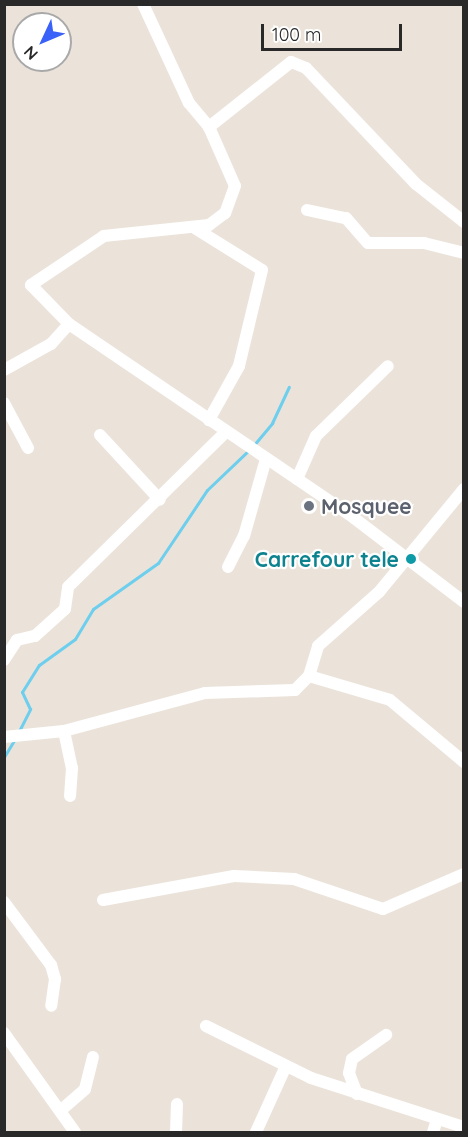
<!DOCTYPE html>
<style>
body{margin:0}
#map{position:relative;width:468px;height:1137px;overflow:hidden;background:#ebe3da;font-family:Quicksand,sans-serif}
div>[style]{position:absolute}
.stream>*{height:3px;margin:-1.5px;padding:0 1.5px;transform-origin:1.5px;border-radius:1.5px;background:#6dceed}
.minor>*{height:12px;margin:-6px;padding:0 6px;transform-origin:6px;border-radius:6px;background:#fff}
.dots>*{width:16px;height:16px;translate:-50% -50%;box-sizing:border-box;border:3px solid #fff;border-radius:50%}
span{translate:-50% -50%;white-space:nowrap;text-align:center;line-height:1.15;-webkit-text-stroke:4.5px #fff;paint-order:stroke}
.worship-label{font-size:21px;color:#5b616d;font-weight:700}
.left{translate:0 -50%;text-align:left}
.culture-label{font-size:21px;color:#0d838f;font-weight:700}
.right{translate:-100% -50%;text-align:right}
.frame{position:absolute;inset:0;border:6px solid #292929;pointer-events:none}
.north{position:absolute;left:12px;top:12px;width:60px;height:60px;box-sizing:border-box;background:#fff;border:2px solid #a9a9a9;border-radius:50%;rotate:226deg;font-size:16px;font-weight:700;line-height:24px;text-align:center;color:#292929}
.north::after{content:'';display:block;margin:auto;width:21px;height:27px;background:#3a61f8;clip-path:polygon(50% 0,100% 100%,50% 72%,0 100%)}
.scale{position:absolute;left:261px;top:24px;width:141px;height:27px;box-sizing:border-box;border:3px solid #292929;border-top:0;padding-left:8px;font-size:18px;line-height:21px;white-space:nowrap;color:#292929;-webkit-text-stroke:4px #fff;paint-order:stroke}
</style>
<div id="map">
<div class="stream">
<div style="left:253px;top:446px;width:30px;rotate:-50deg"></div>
<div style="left:272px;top:423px;width:40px;rotate:-65deg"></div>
<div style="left:18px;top:733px;width:27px;rotate:-63deg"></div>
<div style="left:30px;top:709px;width:19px;rotate:-115deg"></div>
<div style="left:22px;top:692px;width:32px;rotate:-58deg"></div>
<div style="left:39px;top:665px;width:44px;rotate:-35.8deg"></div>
<div style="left:75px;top:639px;width:35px;rotate:-59deg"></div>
<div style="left:93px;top:609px;width:80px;rotate:-35.3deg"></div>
<div style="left:158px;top:563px;width:88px;rotate:-56.1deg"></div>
<div style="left:207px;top:490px;width:57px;rotate:-43.6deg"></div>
<div style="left:4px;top:757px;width:21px;rotate:-59deg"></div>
</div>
<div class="minor">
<div style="left:143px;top:4px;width:109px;rotate:65.1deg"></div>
<div style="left:189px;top:103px;width:31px;rotate:50deg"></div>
<div style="left:307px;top:210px;width:40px;rotate:12deg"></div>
<div style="left:346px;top:218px;width:33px;rotate:49deg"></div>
<div style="left:368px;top:243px;width:56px"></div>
<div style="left:424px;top:243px;width:41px;rotate:14deg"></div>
<div style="left:464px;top:222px;width:61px;rotate:-141.6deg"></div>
<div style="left:416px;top:184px;width:160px;rotate:-133.5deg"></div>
<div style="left:306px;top:68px;width:16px;rotate:-158deg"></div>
<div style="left:291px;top:62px;width:105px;rotate:141.6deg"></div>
<div style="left:209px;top:127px;width:64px;rotate:66.2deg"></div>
<div style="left:235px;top:186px;width:29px;rotate:110deg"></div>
<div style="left:225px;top:213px;width:20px;rotate:143deg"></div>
<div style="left:209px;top:225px;width:106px;rotate:174deg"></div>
<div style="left:104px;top:236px;width:88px;rotate:146.1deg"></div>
<div style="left:31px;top:285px;width:54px;rotate:45.7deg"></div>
<div style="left:69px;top:324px;width:345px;rotate:34.2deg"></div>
<div style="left:354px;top:518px;width:138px;rotate:37.4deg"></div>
<div style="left:193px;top:227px;width:81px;rotate:31.9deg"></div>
<div style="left:262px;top:270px;width:99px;rotate:103.5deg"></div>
<div style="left:239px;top:366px;width:62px;rotate:119.1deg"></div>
<div style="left:4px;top:370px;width:54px;rotate:-29deg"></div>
<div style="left:51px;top:344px;width:27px;rotate:-48deg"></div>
<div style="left:4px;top:403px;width:51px;rotate:61.9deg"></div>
<div style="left:100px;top:435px;width:88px;rotate:47.3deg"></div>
<div style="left:297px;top:479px;width:47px;rotate:-66.2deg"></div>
<div style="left:316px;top:436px;width:100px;rotate:-44.2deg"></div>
<div style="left:228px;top:567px;width:35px;rotate:-63deg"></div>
<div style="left:244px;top:536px;width:80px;rotate:-74.1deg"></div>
<div style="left:4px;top:660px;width:24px;rotate:-57deg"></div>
<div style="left:17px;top:640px;width:18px;rotate:-13deg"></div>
<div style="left:35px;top:636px;width:40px;rotate:-42deg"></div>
<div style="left:65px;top:609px;width:22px;rotate:-82deg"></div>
<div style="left:68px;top:587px;width:221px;rotate:-44.5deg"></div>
<div style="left:309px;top:676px;width:84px;rotate:16.5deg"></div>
<div style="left:390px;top:700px;width:97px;rotate:40deg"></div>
<div style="left:64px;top:731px;width:38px;rotate:78deg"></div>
<div style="left:72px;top:768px;width:28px;rotate:94deg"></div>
<div style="left:4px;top:737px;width:60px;rotate:-5.7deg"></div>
<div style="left:64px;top:731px;width:146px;rotate:-15.1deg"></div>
<div style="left:205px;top:693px;width:90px;rotate:-1.9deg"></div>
<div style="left:295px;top:690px;width:20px;rotate:-45deg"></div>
<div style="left:309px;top:676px;width:31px;rotate:-73deg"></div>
<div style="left:318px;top:646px;width:81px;rotate:-41.5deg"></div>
<div style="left:379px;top:592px;width:134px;rotate:-50.5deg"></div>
<div style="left:103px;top:900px;width:133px;rotate:-10.4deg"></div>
<div style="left:234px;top:876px;width:60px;rotate:2.9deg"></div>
<div style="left:294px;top:879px;width:94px;rotate:18.6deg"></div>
<div style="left:383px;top:909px;width:88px;rotate:-23.4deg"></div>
<div style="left:4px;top:902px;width:79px;rotate:53.3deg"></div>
<div style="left:51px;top:965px;width:15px;rotate:74deg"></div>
<div style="left:55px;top:979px;width:27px;rotate:98deg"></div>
<div style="left:206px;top:1026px;width:117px;rotate:26.3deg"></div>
<div style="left:311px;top:1078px;width:161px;rotate:17.8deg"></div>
<div style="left:4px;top:1033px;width:122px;rotate:54.4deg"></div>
<div style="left:357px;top:1094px;width:22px;rotate:-111deg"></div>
<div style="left:349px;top:1073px;width:14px;rotate:-78deg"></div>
<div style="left:352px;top:1059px;width:42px;rotate:-35.2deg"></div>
<div style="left:60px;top:1111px;width:33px;rotate:-41deg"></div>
<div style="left:85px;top:1089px;width:33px;rotate:-76deg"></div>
<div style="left:176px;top:1132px;width:28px;rotate:-88deg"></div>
<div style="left:256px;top:1132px;width:70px;rotate:-65.6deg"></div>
<div style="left:433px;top:1132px;width:13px;rotate:-72deg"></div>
</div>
<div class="dots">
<div style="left:309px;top:506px;background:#6b7280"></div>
<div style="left:411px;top:559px;background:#0f9aa8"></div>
</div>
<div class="worship-label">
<span class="left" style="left:321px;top:506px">Mosquee</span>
</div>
<div class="culture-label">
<span class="right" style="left:399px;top:559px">Carrefour tele</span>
</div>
<div class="frame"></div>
<div class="north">N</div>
<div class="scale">100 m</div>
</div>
